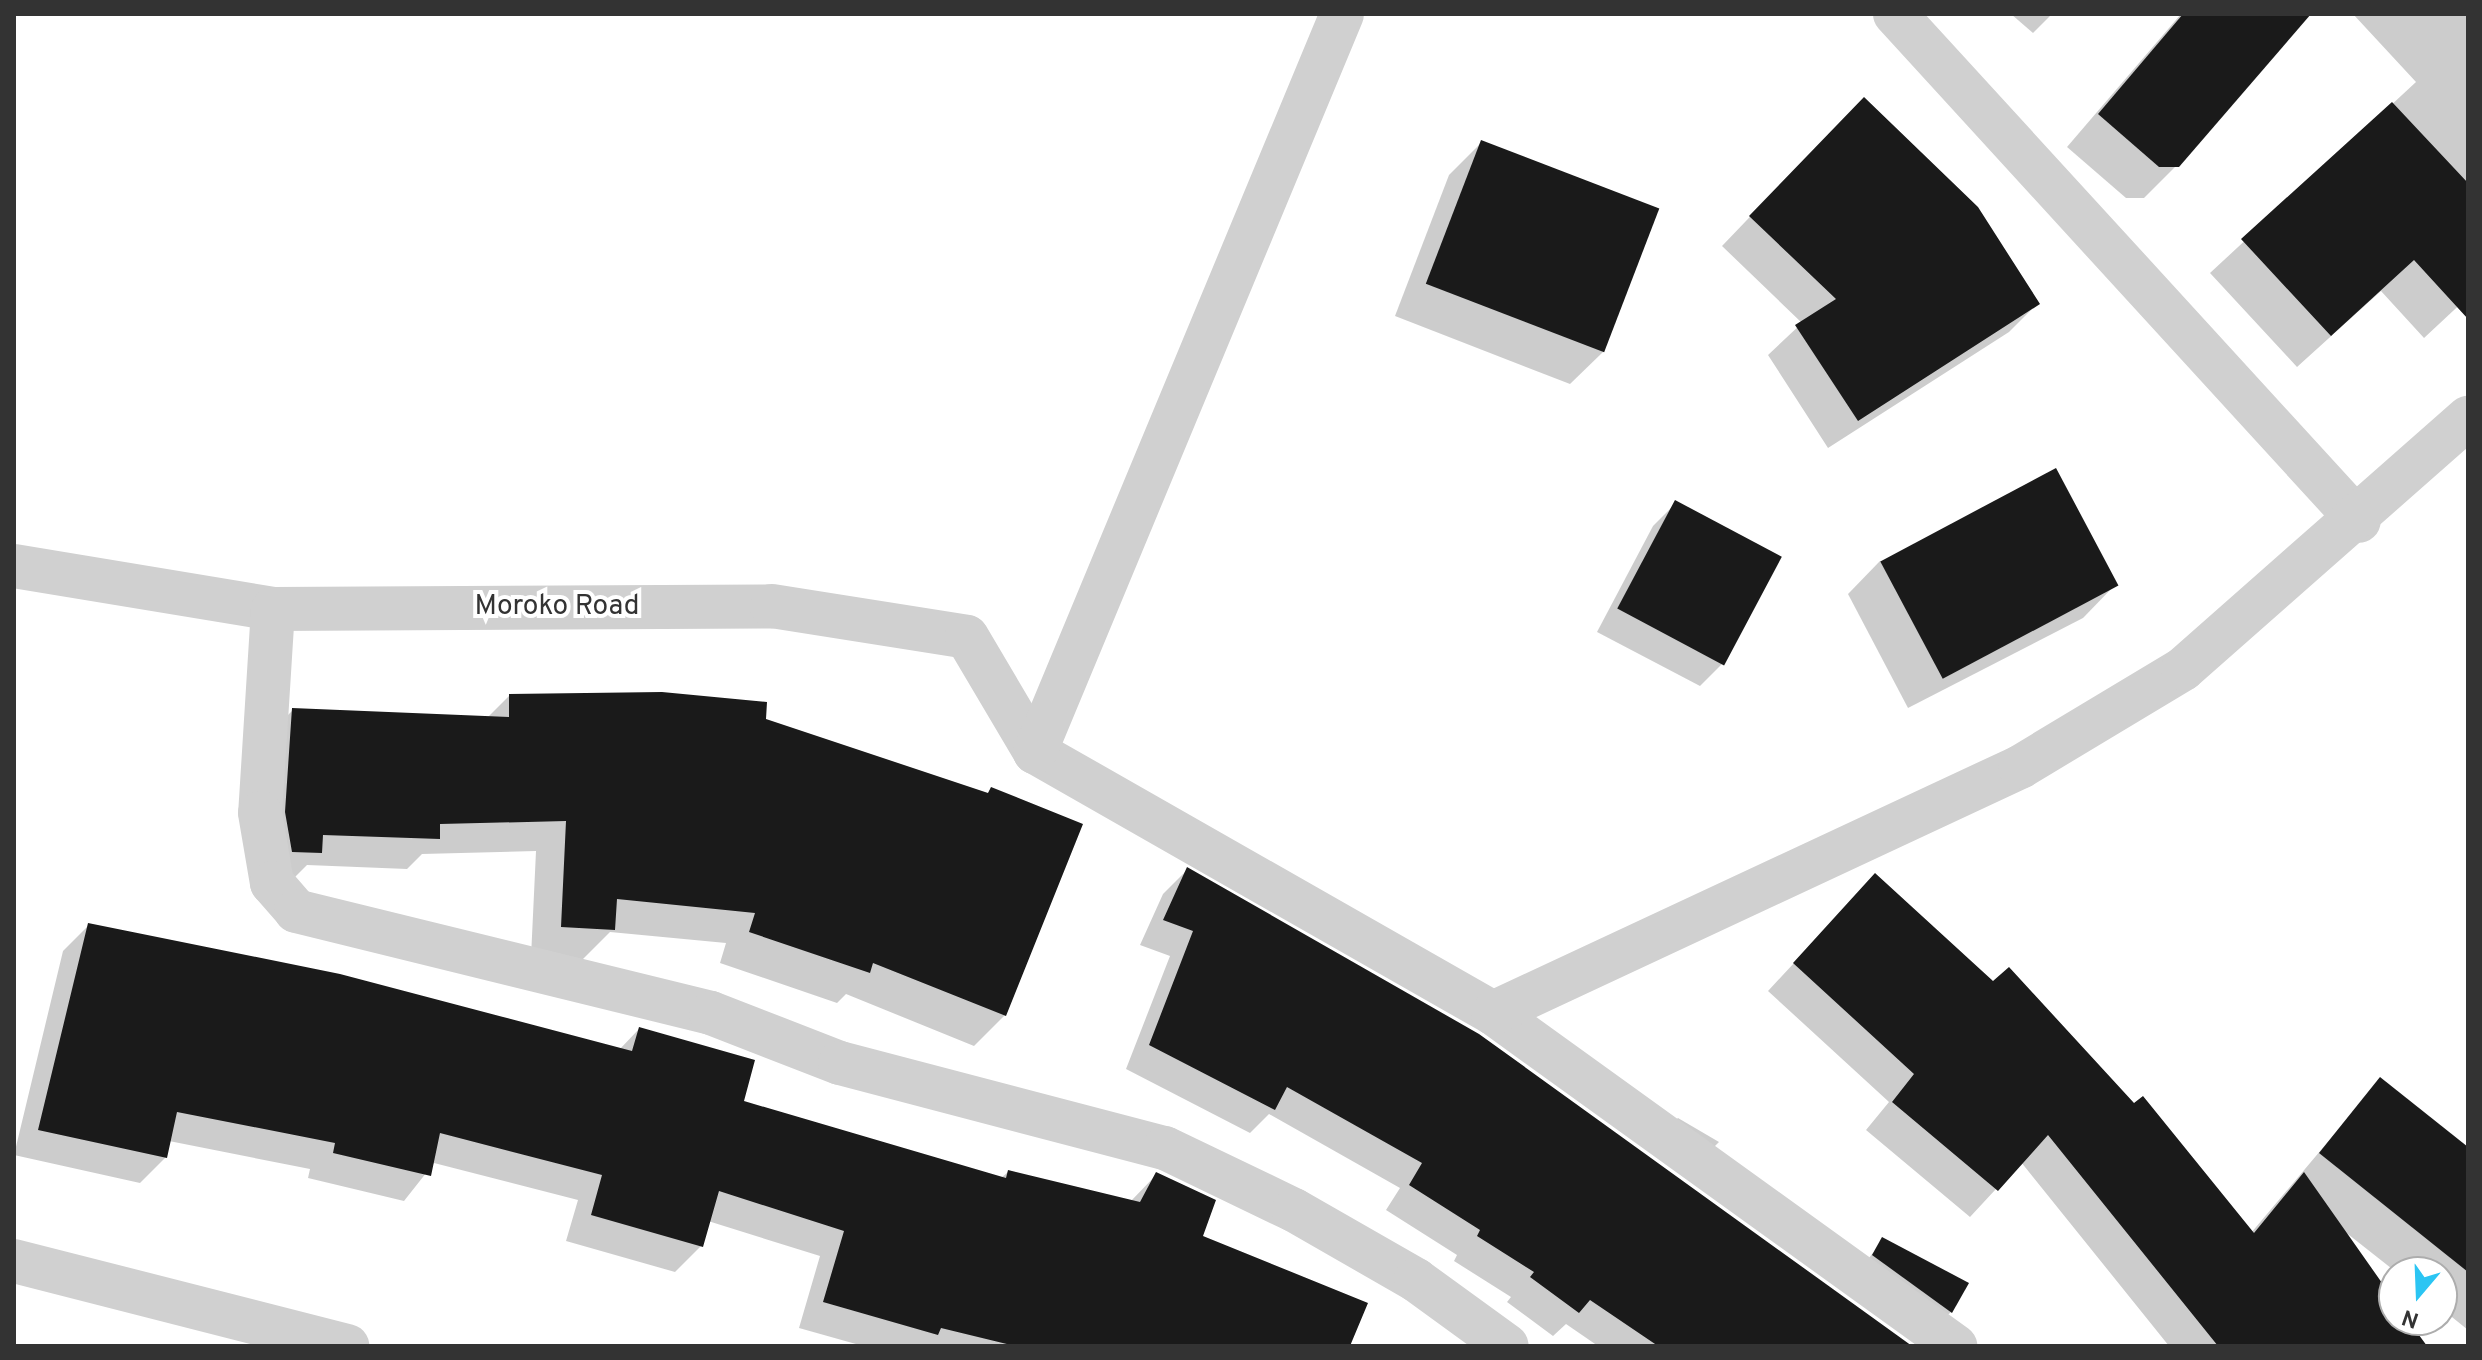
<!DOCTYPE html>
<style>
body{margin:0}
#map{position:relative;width:2482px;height:1360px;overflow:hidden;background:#fff;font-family:Overpass,sans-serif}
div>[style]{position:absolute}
.shadow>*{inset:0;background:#0003}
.building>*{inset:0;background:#1a1a1a;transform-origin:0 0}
.minor>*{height:44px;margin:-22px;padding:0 22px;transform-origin:22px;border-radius:22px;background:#d0d0d0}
span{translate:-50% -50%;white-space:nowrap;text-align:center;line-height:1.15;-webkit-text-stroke:8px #fff;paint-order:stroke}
.street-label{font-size:28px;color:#333}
.frame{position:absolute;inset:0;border:16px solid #333;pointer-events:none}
.north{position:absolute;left:2378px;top:1256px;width:80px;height:80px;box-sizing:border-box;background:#fff;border:2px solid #adadad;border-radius:50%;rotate:199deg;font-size:22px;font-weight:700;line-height:32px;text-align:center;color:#333}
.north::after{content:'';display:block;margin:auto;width:28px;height:36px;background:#2bc5f3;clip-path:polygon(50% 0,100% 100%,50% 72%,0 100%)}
</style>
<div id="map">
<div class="shadow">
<div style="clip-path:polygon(2011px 14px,2052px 14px,2033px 33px)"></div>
<div style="clip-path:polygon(2181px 14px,2308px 14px,2177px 165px,2144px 198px,2126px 198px,2067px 147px)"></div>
<div style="clip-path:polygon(2353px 14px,2468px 14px,2468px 297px,2424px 338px,2381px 291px,2297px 367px,2210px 273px,2416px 82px)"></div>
<div style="clip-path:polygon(1835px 128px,2037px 304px,2009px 332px,1828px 448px,1768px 355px,1802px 323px,1722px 246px)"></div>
<div style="clip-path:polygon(1481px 143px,1603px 352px,1570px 384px,1395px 316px,1449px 175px)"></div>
<div style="clip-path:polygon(1676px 503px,1723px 663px,1700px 686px,1597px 632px,1653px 526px)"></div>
<div style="clip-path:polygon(1880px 561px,2115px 585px,2083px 618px,1908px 708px,1848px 594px)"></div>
<div style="clip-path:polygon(509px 696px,763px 721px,986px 795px,991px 789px,1005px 1015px,974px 1046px,846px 994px,837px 1003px,720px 963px,726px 943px,610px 932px,582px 960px,531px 957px,536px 851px,422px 854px,407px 869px,307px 865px,289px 883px,262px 741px,293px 710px,487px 718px)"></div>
<div style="clip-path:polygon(1187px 870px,1909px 1346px,1598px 1346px,1566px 1324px,1553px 1336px,1507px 1302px,1511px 1297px,1454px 1261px,1457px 1255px,1386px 1210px,1400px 1188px,1269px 1114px,1250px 1133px,1126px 1069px,1170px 956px,1140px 945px,1163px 894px)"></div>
<div style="clip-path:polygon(1875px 876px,2251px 1233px,2380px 1080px,2468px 1150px,2468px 1330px,2442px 1309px,2442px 1272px,2396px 1272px,2344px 1231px,2394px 1303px,2394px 1320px,2406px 1320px,2424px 1346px,2169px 1346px,2021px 1162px,1970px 1217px,1866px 1130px,1889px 1102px,1768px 991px)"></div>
<div style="clip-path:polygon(88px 926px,619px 1050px,639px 1029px,741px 1102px,1001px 1178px,1008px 1172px,1130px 1202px,1157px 1174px,1200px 1237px,1348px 1346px,863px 1346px,799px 1328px,820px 1256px,708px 1221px,701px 1246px,675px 1272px,566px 1241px,578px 1200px,434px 1163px,404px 1201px,308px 1178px,310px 1169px,169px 1141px,166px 1157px,140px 1183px,14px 1155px,63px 951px)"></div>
<div style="clip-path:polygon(1678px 1118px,1719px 1142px,1706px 1155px,1668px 1127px)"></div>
<div style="clip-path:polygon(1883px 1240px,1951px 1312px,1939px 1323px,1862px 1267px)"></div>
</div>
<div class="building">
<div style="clip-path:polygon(2183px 14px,2311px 14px,2179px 167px,2159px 167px,2098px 114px)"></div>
<div style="clip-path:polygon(1864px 97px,1978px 207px,2040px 304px,1858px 421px,1795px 325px,1836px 299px,1749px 216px)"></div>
<div style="clip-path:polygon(2392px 102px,2468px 183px,2468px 319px,2414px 260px,2331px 336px,2241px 239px)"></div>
<div style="left:1481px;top:140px;width:191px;height:154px;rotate:21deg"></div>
<div style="left:2056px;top:468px;width:133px;height:199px;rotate:62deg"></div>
<div style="left:1675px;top:500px;width:121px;height:123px;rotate:28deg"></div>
<div style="clip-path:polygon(662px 692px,767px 702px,766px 719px,988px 793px,991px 787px,1083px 824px,1006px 1016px,873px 963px,870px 973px,749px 932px,755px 913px,617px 899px,615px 930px,561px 927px,566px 821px,440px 824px,440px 839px,323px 835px,322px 853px,292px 852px,285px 812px,292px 708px,509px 717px,509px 694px)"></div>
<div style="clip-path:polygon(1187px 867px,1479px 1034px,1912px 1346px,1658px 1346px,1590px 1300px,1579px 1313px,1530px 1277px,1534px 1272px,1477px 1236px,1480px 1230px,1409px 1185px,1422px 1163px,1287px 1087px,1275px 1110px,1149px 1045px,1193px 931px,1163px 920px)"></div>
<div style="clip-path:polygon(1875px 873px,1993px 981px,2009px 967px,2134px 1103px,2143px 1096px,2254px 1233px,2304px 1172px,2394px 1300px,2394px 1320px,2408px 1320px,2427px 1346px,2218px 1346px,2048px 1135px,1998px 1191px,1892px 1102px,1914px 1074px,1793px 963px)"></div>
<div style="clip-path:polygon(88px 923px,340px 974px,632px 1051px,639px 1027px,755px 1060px,744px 1101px,1006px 1178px,1008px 1170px,1140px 1202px,1156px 1172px,1216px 1200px,1203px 1236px,1368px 1303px,1350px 1346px,1015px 1346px,941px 1328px,938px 1335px,823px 1302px,844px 1231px,719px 1191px,703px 1247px,591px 1215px,602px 1175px,440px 1133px,431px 1176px,333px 1153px,335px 1143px,177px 1112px,167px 1158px,38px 1130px)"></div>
<div style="clip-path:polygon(2380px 1077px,2468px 1147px,2468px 1272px,2319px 1153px)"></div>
<div style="clip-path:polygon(1882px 1237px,1969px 1283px,1952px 1313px,1872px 1255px)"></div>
</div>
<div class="minor">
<div style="left:1895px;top:14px;width:687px;rotate:47.54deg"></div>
<div style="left:14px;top:566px;width:263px;rotate:9.4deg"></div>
<div style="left:273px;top:609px;width:499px;rotate:-0.3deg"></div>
<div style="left:772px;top:606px;width:197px;rotate:9deg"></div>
<div style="left:967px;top:637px;width:134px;rotate:59.4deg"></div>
<div style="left:1035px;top:752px;width:527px;rotate:29.68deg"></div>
<div style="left:1493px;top:1013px;width:570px;rotate:35.78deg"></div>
<div style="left:273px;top:609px;width:204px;rotate:93.6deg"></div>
<div style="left:260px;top:813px;width:71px;rotate:80.3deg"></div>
<div style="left:272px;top:883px;width:37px;rotate:49deg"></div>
<div style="left:296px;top:911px;width:427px;rotate:13.8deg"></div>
<div style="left:711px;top:1013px;width:138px;rotate:21.2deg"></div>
<div style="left:840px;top:1063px;width:336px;rotate:14.7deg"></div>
<div style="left:1165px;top:1148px;width:143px;rotate:25.7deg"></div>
<div style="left:1294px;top:1210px;width:141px;rotate:29.8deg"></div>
<div style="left:1416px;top:1280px;width:112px;rotate:36deg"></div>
<div style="left:1035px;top:752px;width:799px;rotate:-67.41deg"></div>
<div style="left:1493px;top:1013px;width:582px;rotate:-25.02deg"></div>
<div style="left:2020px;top:767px;width:190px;rotate:-31deg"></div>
<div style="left:2183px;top:669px;width:380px;rotate:-41.4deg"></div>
<div style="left:14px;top:1261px;width:344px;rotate:14.3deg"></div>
</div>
<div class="street-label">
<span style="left:557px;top:607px">Moroko Road</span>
</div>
<div class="frame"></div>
<div class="north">N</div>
</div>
